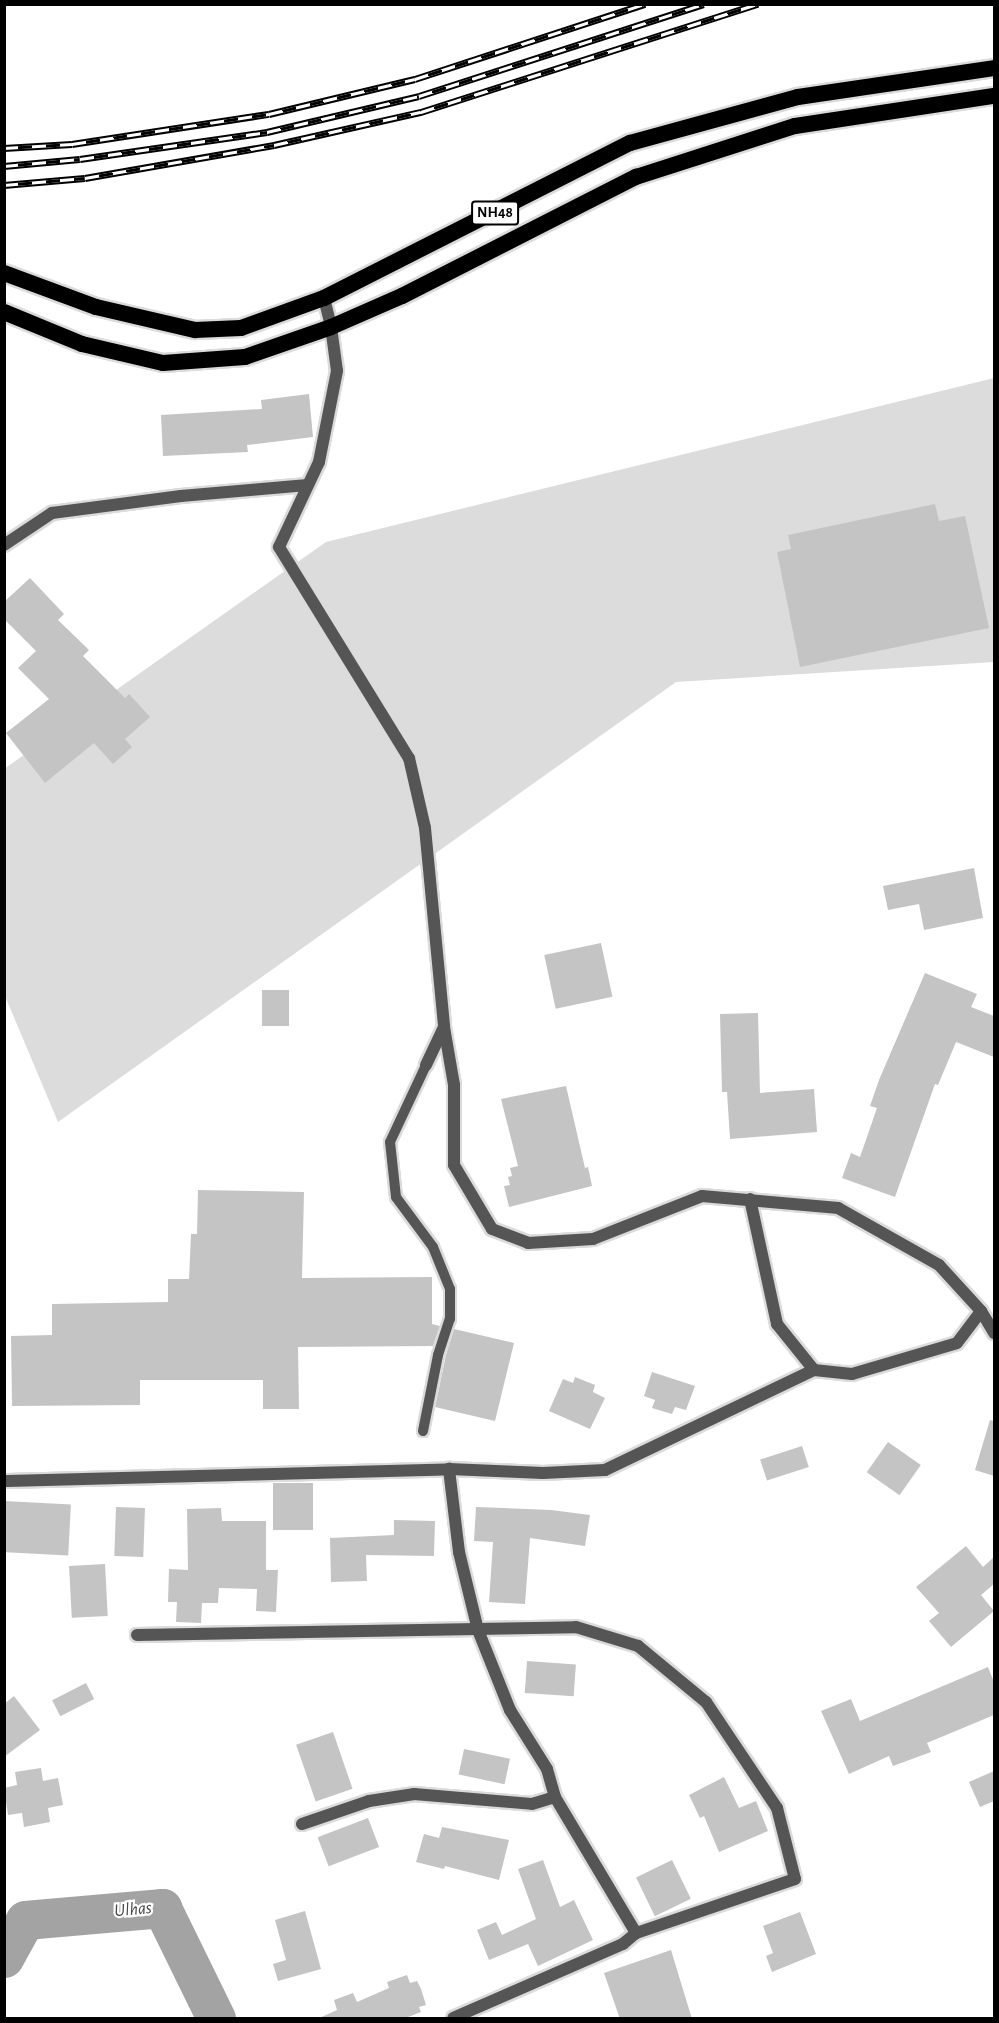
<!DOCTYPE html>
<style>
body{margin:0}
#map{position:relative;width:999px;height:2023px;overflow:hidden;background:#fff;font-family:"Alegreya Sans",sans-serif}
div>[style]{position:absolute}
.green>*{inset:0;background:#dcdcdc}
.river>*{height:39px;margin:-19.5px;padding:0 19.5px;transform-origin:19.5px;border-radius:19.5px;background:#a3a3a3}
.building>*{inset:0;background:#c4c4c4;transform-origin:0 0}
.roads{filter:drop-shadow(2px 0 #dbdbdb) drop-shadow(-2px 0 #dbdbdb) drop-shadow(0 2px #dbdbdb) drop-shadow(0 -2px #dbdbdb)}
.service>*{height:10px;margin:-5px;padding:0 5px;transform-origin:5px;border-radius:5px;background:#555}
.minor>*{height:12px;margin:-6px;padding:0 6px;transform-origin:6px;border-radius:6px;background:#555}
.trunk>*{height:16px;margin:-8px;padding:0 8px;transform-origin:8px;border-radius:8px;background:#000}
.rail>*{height:7px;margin-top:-3.5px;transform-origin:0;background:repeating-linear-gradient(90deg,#fff 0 14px,#000 0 28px);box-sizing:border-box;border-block:2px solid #000}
span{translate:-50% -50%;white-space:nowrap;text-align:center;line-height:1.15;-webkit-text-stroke:4.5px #fff;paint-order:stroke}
.shield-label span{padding:2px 4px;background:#fff;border:2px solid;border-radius:4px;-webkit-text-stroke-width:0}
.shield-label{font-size:15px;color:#000;font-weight:700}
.water-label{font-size:18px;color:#444;font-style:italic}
.frame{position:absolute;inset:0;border:6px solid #000;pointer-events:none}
</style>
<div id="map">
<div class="green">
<div style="clip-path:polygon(994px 378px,994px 662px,676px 682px,58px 1122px,5px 996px,4px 769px,326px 542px)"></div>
</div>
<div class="river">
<div style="left:4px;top:1958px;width:43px;rotate:-61.1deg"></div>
<div style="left:25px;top:1920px;width:138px;rotate:-5deg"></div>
<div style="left:162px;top:1908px;width:123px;rotate:63.9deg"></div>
</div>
<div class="building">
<div style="clip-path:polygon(309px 394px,313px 437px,247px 445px,248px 452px,163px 456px,161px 415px,262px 409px,261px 400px)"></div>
<div style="clip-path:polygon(935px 504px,939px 521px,965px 516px,989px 628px,800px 667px,777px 552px,791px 549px,788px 535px)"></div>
<div style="clip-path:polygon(30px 578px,64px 614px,58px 620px,89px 650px,83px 656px,125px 698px,129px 694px,150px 717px,125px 739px,132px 747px,113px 764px,94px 743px,45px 783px,6px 733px,49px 699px,18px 668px,36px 651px,4px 619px,4px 602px)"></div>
<div style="clip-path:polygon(974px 868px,983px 918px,924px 930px,919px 904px,888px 910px,883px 886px)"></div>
<div style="left:601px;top:943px;width:55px;height:58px;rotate:78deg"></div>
<div style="clip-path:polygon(925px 973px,977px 994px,971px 1007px,994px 1016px,994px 1057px,956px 1042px,938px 1085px,935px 1084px,895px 1197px,842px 1178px,851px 1153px,860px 1157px,877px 1108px,870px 1106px,879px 1080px)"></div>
<div style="left:262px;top:990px;width:27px;height:36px"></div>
<div style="clip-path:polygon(758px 1013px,760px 1093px,814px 1089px,817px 1132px,730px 1139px,727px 1092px,722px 1092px,720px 1014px)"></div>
<div style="clip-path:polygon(566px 1086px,585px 1168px,588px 1167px,592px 1186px,509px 1207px,504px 1186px,510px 1185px,508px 1177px,512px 1176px,510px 1168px,518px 1166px,501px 1099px)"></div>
<div style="clip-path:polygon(198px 1190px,304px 1192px,302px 1278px,432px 1277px,432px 1324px,440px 1326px,433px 1346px,298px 1347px,299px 1409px,263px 1409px,263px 1380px,140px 1380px,140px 1405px,12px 1406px,11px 1336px,52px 1335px,52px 1304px,168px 1302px,168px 1279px,189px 1279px,191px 1234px,197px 1234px)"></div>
<div style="clip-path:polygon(454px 1329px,514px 1343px,495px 1421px,435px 1407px,446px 1355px)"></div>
<div style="clip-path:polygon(652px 1372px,695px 1386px,686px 1410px,675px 1407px,672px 1414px,652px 1408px,655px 1400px,644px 1396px)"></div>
<div style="clip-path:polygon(575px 1377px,595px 1385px,593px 1392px,605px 1398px,590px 1429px,549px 1411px,563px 1379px,573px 1383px)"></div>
<div style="clip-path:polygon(990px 1420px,994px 1421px,994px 1476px,975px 1470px)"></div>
<div style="left:888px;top:1442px;width:40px;height:37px;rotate:35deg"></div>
<div style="left:802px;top:1446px;width:22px;height:44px;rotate:72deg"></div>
<div style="left:273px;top:1483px;width:40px;height:47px"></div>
<div style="left:4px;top:1501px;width:67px;height:51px;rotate:3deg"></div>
<div style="left:116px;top:1507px;width:29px;height:49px;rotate:2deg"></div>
<div style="clip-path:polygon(476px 1507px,551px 1510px,590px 1515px,585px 1546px,530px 1538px,525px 1604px,489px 1602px,493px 1542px,474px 1541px)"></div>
<div style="clip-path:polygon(221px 1508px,222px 1521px,266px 1521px,266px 1570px,278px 1570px,276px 1612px,256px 1611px,257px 1589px,219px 1588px,218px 1603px,202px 1603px,201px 1623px,176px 1622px,177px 1602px,168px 1602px,169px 1569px,188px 1570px,187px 1509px)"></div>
<div style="clip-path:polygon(394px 1520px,435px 1521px,434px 1556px,366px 1555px,367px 1581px,331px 1582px,330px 1538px,394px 1535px)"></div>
<div style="clip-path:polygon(966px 1546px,983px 1567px,994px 1557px,994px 1584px,981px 1595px,994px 1611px,951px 1647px,929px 1621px,939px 1613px,916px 1587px)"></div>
<div style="left:105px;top:1564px;width:52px;height:36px;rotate:87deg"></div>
<div style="left:527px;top:1661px;width:49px;height:32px;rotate:4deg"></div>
<div style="clip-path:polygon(988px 1667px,994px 1682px,994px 1715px,927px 1743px,931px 1752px,893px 1766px,889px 1756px,849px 1774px,821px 1711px,851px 1699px,860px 1721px)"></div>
<div style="left:86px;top:1683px;width:18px;height:38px;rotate:63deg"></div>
<div style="clip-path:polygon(14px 1696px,40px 1730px,4px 1757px,4px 1704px)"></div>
<div style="left:333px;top:1732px;width:60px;height:39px;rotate:71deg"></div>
<div style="left:464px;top:1749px;width:47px;height:26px;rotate:12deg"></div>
<div style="clip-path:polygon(41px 1768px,43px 1781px,58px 1778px,63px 1805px,48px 1808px,50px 1822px,24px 1827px,22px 1813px,8px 1815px,4px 1788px,17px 1785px,15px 1772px)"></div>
<div style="clip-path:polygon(994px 1771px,994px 1801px,980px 1807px,969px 1782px)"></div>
<div style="clip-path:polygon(724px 1777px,739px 1808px,756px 1801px,768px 1831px,719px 1852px,704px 1816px,700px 1818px,689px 1795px)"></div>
<div style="left:368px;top:1818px;width:31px;height:54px;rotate:69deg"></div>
<div style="clip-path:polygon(442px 1827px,509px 1840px,499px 1880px,445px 1866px,444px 1869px,416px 1862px,424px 1834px,439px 1838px)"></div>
<div style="clip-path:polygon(543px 1860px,560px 1907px,574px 1900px,593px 1940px,538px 1966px,528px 1944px,489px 1960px,477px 1930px,496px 1922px,502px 1935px,536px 1919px,518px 1869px)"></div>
<div style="left:672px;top:1860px;width:43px;height:40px;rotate:64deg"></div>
<div style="clip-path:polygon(305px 1911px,321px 1969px,278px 1981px,273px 1964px,286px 1960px,275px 1920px)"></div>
<div style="clip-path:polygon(800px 1912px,816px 1954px,772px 1972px,766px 1956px,773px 1953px,763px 1926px)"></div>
<div style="clip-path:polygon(671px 1950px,692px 2019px,620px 2019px,604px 1973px)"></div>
<div style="clip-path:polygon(407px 1975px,410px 1983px,417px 1981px,421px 1989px,426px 2005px,419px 2007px,421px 2012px,403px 2019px,317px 2019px,337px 2010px,334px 2000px,353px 1993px,357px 2002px,389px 1988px,387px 1982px)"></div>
</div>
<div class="roads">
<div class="service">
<div style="left:423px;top:1431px;width:77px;rotate:-78.8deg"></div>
<div style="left:438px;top:1355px;width:38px;rotate:-72deg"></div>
<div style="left:450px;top:1319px;width:30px;rotate:-90deg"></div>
<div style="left:450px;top:1289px;width:45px;rotate:-112deg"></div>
<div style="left:433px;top:1247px;width:62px;rotate:-126.5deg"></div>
<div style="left:396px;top:1197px;width:55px;rotate:-96.2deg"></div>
<div style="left:390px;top:1142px;width:85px;rotate:-64.9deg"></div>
</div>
<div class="minor">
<div style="left:324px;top:298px;width:30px;rotate:76deg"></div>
<div style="left:331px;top:327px;width:44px;rotate:82.2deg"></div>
<div style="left:337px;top:371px;width:93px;rotate:101.2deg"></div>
<div style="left:319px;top:462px;width:94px;rotate:115.2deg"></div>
<div style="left:279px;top:547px;width:248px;rotate:58.4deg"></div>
<div style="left:409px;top:758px;width:72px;rotate:77.1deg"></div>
<div style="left:425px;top:828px;width:200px;rotate:84.5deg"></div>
<div style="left:444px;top:1027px;width:59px;rotate:80.2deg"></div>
<div style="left:454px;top:1085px;width:80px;rotate:90deg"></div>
<div style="left:454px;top:1165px;width:74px;rotate:59.3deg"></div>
<div style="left:492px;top:1229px;width:39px;rotate:21deg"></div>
<div style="left:528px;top:1243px;width:65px;rotate:-3.5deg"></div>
<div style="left:593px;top:1239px;width:117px;rotate:-21.5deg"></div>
<div style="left:702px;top:1196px;width:137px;rotate:5deg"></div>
<div style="left:838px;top:1208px;width:116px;rotate:29.4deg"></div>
<div style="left:939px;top:1265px;width:62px;rotate:47.6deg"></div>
<div style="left:981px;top:1311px;width:26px;rotate:59deg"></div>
<div style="left:4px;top:545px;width:58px;rotate:-33.7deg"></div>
<div style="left:52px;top:513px;width:130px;rotate:-7.5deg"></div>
<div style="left:181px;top:496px;width:127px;rotate:-5deg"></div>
<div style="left:426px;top:1065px;width:42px;rotate:-64.7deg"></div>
<div style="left:750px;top:1199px;width:128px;rotate:77.8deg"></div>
<div style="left:777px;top:1324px;width:59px;rotate:51.2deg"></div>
<div style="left:814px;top:1370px;width:38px;rotate:6deg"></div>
<div style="left:852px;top:1374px;width:109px;rotate:-16.4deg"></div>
<div style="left:957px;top:1343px;width:40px;rotate:-53deg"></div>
<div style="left:4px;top:1481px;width:445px;rotate:-1.5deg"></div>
<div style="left:137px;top:1635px;width:439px;rotate:-1deg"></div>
<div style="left:576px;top:1627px;width:65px;rotate:17deg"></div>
<div style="left:638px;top:1646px;width:88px;rotate:39.5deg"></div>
<div style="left:706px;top:1702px;width:128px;rotate:56.2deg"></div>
<div style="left:777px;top:1808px;width:73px;rotate:75.8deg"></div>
<div style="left:795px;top:1879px;width:168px;rotate:161.2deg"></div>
<div style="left:636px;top:1933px;width:17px;rotate:140deg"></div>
<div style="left:623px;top:1944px;width:185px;rotate:156.5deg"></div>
<div style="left:302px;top:1824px;width:71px;rotate:-18.9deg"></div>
<div style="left:369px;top:1801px;width:46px;rotate:-8.8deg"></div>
<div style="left:414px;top:1794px;width:118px;rotate:4.8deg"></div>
<div style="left:532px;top:1804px;width:24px;rotate:-17deg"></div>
<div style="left:636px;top:1933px;width:158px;rotate:-120.8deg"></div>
<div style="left:555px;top:1797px;width:29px;rotate:-106deg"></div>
<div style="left:547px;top:1769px;width:70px;rotate:-122.1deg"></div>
<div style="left:510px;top:1710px;width:86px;rotate:-111.8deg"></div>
<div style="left:478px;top:1630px;width:80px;rotate:-103.7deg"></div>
<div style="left:459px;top:1552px;width:84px;rotate:-96.9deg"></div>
<div style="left:449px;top:1469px;width:94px;rotate:2.4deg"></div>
<div style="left:543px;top:1473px;width:62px;rotate:-2.8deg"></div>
<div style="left:605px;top:1470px;width:232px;rotate:-25.6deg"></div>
</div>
<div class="trunk">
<div style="left:4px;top:273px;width:98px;rotate:20.3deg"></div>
<div style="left:96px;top:307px;width:102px;rotate:13.1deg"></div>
<div style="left:195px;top:330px;width:46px;rotate:-2.5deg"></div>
<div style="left:241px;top:328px;width:88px;rotate:-19.9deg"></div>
<div style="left:324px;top:298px;width:343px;rotate:-26.9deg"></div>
<div style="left:630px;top:143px;width:174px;rotate:-15.3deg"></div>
<div style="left:798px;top:97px;width:198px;rotate:-8.4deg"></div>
<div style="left:4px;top:312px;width:84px;rotate:22.3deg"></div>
<div style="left:82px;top:344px;width:83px;rotate:13.2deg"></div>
<div style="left:163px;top:363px;width:82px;rotate:-4.2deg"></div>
<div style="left:245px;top:357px;width:91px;rotate:-19.2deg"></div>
<div style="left:331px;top:327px;width:77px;rotate:-23.6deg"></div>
<div style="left:402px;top:296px;width:263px;rotate:-27deg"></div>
<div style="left:636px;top:177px;width:167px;rotate:-17.8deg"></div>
<div style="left:795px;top:126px;width:201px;rotate:-8.6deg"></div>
</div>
</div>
<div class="rail">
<div style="left:4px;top:148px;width:68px;rotate:-3.4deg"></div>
<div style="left:72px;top:144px;width:199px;rotate:-8.7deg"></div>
<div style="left:269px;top:114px;width:150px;rotate:-13.5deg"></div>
<div style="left:415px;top:79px;width:242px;rotate:-18.1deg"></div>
<div style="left:4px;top:166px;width:76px;rotate:-5.3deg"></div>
<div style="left:80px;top:159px;width:189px;rotate:-8.2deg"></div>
<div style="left:267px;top:132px;width:156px;rotate:-13.3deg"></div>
<div style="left:419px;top:96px;width:299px;rotate:-17.9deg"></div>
<div style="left:4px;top:185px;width:81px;rotate:-4.9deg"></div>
<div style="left:85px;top:178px;width:192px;rotate:-9.9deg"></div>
<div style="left:274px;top:145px;width:151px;rotate:-12.7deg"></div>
<div style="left:421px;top:112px;width:354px;rotate:-17.8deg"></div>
</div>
<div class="shield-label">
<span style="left:495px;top:213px">NH48</span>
</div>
<div class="water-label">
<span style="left:133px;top:1910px;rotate:-5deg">Ulhas</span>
</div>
<div class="frame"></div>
</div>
